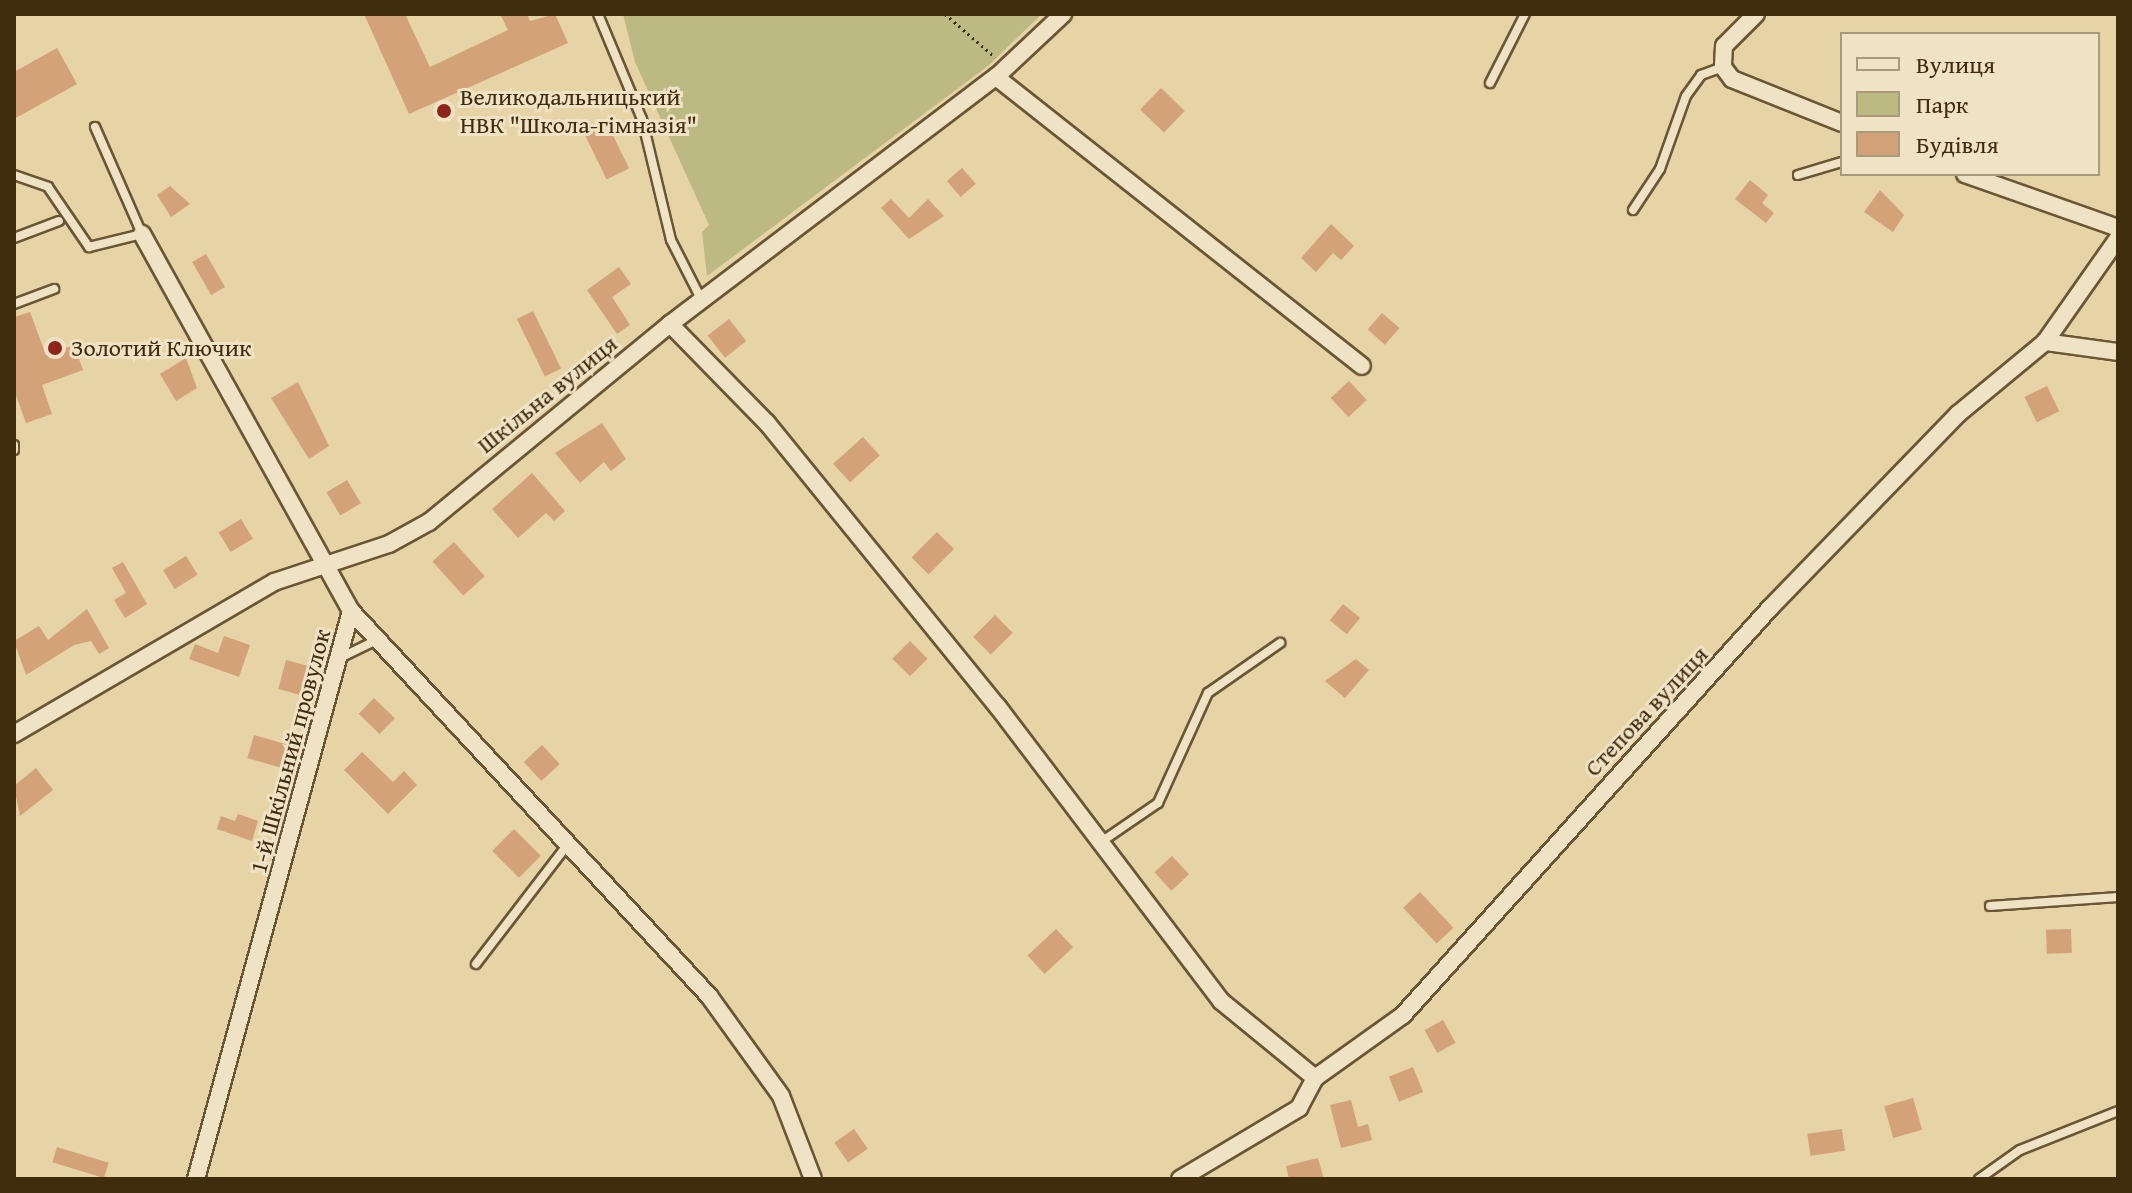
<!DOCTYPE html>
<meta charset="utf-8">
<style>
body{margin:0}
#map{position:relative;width:2132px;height:1193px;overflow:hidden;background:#e6d3a6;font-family:"Gentium Book Plus",serif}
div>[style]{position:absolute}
.green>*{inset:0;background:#bcba82}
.building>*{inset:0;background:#d3a278;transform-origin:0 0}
.path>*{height:3px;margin-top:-1.5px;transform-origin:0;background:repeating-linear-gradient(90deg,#402d0e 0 2px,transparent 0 6px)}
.roads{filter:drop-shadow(2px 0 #6a5634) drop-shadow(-2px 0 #6a5634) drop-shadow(0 2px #6a5634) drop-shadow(0 -2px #6a5634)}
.service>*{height:8px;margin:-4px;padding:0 4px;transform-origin:4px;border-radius:4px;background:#efe2c5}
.minor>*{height:16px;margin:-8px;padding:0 8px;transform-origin:8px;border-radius:8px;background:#efe2c5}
.dots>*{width:22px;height:22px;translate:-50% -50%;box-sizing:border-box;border:4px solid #efe2c5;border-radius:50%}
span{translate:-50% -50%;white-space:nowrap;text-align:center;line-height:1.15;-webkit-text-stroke:6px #efe2c5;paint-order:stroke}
.poi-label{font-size:24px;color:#402d0e}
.left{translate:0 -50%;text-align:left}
.street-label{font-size:24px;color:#402d0e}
.frame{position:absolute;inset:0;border:16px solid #402d0e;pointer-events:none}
.legend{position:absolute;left:1840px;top:32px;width:260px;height:144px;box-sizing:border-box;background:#efe2c5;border:2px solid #a99a7c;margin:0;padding:10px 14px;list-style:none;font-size:24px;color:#402d0e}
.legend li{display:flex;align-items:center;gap:16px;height:40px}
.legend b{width:40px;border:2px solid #a99a7c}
</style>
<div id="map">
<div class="green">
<div style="clip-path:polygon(623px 14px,1042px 14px,988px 66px,707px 276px,702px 232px,709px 225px,635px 62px)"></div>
</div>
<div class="building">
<div style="clip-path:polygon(364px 14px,405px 14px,430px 67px,508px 30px,500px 14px,527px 14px,530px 21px,555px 14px,568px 43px,409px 114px)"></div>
<div style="clip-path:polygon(57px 48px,77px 84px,14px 119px,14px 72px)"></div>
<div style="left:1161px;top:88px;width:33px;height:30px;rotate:44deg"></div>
<div style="left:605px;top:119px;width:55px;height:25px;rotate:64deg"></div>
<div style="left:962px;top:168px;width:21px;height:20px;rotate:49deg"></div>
<div style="clip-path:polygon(1750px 180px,1768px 195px,1762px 203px,1774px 213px,1766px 223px,1735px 199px)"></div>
<div style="clip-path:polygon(170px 186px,190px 204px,171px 217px,157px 195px)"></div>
<div style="clip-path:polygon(1880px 190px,1904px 215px,1893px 232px,1864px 212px)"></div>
<div style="clip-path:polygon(891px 199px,909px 218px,928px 199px,944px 216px,909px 239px,881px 208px)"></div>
<div style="clip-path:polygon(1331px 224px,1354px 246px,1341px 260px,1333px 253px,1316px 272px,1301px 258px)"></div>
<div style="left:206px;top:254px;width:38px;height:16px;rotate:60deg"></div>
<div style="clip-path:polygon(619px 267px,631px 284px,612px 297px,630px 325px,617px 334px,587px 290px)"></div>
<div style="left:533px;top:311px;width:64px;height:18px;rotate:64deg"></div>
<div style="clip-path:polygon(30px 312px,46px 355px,74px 345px,83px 370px,42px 385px,52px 414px,26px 423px,14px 390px,14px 317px)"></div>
<div style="left:1382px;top:313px;width:23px;height:22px;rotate:41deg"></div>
<div style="left:729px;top:319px;width:28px;height:27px;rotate:52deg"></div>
<div style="clip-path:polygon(186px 358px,197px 388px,176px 401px,160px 374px)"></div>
<div style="left:1349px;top:381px;width:26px;height:25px;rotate:47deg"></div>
<div style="clip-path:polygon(298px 382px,329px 446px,309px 459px,271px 398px)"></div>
<div style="left:2047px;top:386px;width:28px;height:25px;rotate:64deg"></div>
<div style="clip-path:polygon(602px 423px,626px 459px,611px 471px,604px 462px,580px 483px,555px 453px)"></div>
<div style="left:863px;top:437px;width:25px;height:40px;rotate:48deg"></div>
<div style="clip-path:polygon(532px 473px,565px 511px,554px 521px,546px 513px,518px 538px,492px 509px)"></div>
<div style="left:347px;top:480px;width:27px;height:24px;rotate:59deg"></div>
<div style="left:241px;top:519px;width:23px;height:26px;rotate:59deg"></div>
<div style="left:937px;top:532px;width:24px;height:36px;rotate:45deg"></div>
<div style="left:454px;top:542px;width:46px;height:29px;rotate:48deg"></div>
<div style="left:186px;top:556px;width:22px;height:27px;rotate:58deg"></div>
<div style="clip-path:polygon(123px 562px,147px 604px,125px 618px,114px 600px,126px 593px,112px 568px)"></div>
<div style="left:1343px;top:604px;width:22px;height:21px;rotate:39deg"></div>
<div style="clip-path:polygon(87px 609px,109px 648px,99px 654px,91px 641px,74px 645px,26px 675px,14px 641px,39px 626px,48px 640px)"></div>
<div style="left:995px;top:615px;width:25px;height:31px;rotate:45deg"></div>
<div style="clip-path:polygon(224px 636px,250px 645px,239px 677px,189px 659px,195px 644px,218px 653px)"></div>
<div style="left:910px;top:641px;width:25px;height:25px;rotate:45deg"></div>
<div style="clip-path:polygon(1356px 659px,1369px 670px,1345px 698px,1325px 681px)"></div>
<div style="left:286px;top:660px;width:27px;height:30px;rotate:15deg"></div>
<div style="left:374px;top:698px;width:29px;height:22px;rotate:44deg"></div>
<div style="left:254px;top:735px;width:35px;height:24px;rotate:16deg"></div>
<div style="left:542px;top:745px;width:26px;height:25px;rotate:47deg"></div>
<div style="clip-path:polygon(362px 752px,393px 782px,404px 771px,417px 785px,388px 814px,344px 770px)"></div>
<div style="clip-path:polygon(36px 768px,53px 790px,20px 816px,14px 786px)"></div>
<div style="clip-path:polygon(238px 814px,258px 821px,252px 841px,217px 829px,221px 816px,235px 821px)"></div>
<div style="left:514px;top:829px;width:38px;height:31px;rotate:45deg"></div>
<div style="left:1172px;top:856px;width:25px;height:24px;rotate:47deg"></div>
<div style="left:1420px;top:892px;width:49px;height:23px;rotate:47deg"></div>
<div style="left:1056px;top:929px;width:25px;height:39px;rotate:47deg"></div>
<div style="left:2071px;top:929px;width:24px;height:25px;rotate:88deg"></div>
<div style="left:1443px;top:1020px;width:26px;height:21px;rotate:61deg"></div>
<div style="left:1413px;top:1067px;width:27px;height:26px;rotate:68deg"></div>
<div style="left:1913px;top:1098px;width:33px;height:30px;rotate:74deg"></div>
<div style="clip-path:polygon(1351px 1100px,1358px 1127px,1368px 1124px,1372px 1140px,1341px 1148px,1330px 1105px)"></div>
<div style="left:854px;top:1129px;width:24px;height:24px;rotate:55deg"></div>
<div style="left:1842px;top:1129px;width:22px;height:35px;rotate:82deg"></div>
<div style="left:57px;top:1147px;width:54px;height:16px;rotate:17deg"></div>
<div style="clip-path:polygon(1318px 1158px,1324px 1179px,1289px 1179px,1286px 1166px)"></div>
</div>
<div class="path">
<div style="left:945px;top:14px;width:66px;rotate:40.7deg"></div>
</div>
<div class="roads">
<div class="service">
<div style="left:598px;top:14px;width:114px;rotate:67.3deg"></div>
<div style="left:642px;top:119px;width:124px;rotate:76.5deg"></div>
<div style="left:671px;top:240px;width:66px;rotate:63deg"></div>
<div style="left:1490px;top:83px;width:77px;rotate:-63.1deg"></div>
<div style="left:14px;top:175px;width:36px;rotate:19deg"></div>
<div style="left:48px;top:187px;width:73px;rotate:55.7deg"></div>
<div style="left:89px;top:247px;width:55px;rotate:-13.8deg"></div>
<div style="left:142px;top:234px;width:117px;rotate:-113.7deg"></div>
<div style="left:1798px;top:175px;width:46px;rotate:-16.5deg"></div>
<div style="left:1633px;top:210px;width:49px;rotate:-56.6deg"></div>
<div style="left:1660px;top:169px;width:77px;rotate:-70.4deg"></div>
<div style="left:1686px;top:96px;width:26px;rotate:-54deg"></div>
<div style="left:1701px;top:75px;width:23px;rotate:-20deg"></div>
<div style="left:14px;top:238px;width:48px;rotate:-20.7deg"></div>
<div style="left:14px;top:304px;width:43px;rotate:-20.6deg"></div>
<div style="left:14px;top:445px;width:5px;rotate:90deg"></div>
<div style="left:344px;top:656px;width:39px;rotate:-26deg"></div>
<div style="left:1101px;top:842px;width:69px;rotate:-34.4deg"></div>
<div style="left:1158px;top:803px;width:121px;rotate:-65.6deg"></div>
<div style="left:1208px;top:693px;width:88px;rotate:-34.8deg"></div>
<div style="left:1990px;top:906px;width:128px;rotate:-4deg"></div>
<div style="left:476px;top:964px;width:151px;rotate:-52.5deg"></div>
<div style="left:1979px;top:1179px;width:50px;rotate:-35.3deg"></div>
<div style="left:2020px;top:1150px;width:105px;rotate:-21.7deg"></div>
</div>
<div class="minor">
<div style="left:1756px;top:14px;width:45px;rotate:135deg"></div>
<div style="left:1724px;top:46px;width:21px;rotate:93deg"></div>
<div style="left:1723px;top:67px;width:15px;rotate:53deg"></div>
<div style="left:1732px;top:79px;width:118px;rotate:21.8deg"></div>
<div style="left:996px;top:77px;width:466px;rotate:38.3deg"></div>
<div style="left:1965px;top:174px;width:162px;rotate:19.4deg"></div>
<div style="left:142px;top:234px;width:431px;rotate:61deg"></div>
<div style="left:351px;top:611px;width:589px;rotate:105.26deg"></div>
<div style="left:670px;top:324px;width:139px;rotate:45.6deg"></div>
<div style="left:767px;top:423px;width:366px;rotate:50.9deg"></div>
<div style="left:998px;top:707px;width:369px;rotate:52.8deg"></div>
<div style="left:1221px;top:1001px;width:122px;rotate:39.3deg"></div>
<div style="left:2045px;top:342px;width:74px;rotate:7.8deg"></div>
<div style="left:351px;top:611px;width:526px;rotate:47.08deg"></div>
<div style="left:709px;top:996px;width:123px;rotate:54.2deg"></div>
<div style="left:781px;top:1096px;width:89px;rotate:68.9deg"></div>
<div style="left:14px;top:734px;width:301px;rotate:-30.3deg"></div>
<div style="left:274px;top:582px;width:121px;rotate:-18.3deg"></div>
<div style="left:389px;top:544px;width:46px;rotate:-28.8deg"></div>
<div style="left:429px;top:522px;width:312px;rotate:-39.4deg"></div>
<div style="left:670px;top:324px;width:409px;rotate:-37.2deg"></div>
<div style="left:996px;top:77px;width:92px;rotate:-43.2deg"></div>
<div style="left:1180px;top:1179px;width:139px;rotate:-30.8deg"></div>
<div style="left:1299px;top:1108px;width:34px;rotate:-62deg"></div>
<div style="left:1315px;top:1078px;width:108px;rotate:-35.6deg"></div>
<div style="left:1403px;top:1015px;width:548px;rotate:-47.96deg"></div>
<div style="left:1770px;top:608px;width:270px;rotate:-45.9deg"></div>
<div style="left:1958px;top:414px;width:113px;rotate:-39.6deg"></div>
<div style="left:2045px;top:342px;width:127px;rotate:-54.9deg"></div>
</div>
</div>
<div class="dots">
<div style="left:444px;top:111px;background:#8f2418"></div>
<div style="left:55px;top:348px;background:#8f2418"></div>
</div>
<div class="poi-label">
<span class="left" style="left:460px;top:111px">Великодальницький<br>НВК "Школа-гімназія"</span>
<span class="left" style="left:71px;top:348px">Золотий Ключик</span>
</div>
<div class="street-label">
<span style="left:547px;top:394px;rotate:-39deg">Шкільна вулиця</span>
<span style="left:1646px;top:711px;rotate:-47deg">Степова вулиця</span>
<span style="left:290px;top:751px;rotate:-75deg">1-й Шкільний провулок</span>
</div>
<div class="frame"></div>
<ul class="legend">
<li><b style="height:10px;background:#efe2c5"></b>Вулиця</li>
<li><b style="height:22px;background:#bcba82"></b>Парк</li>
<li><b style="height:22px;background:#d3a278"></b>Будівля</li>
</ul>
</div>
